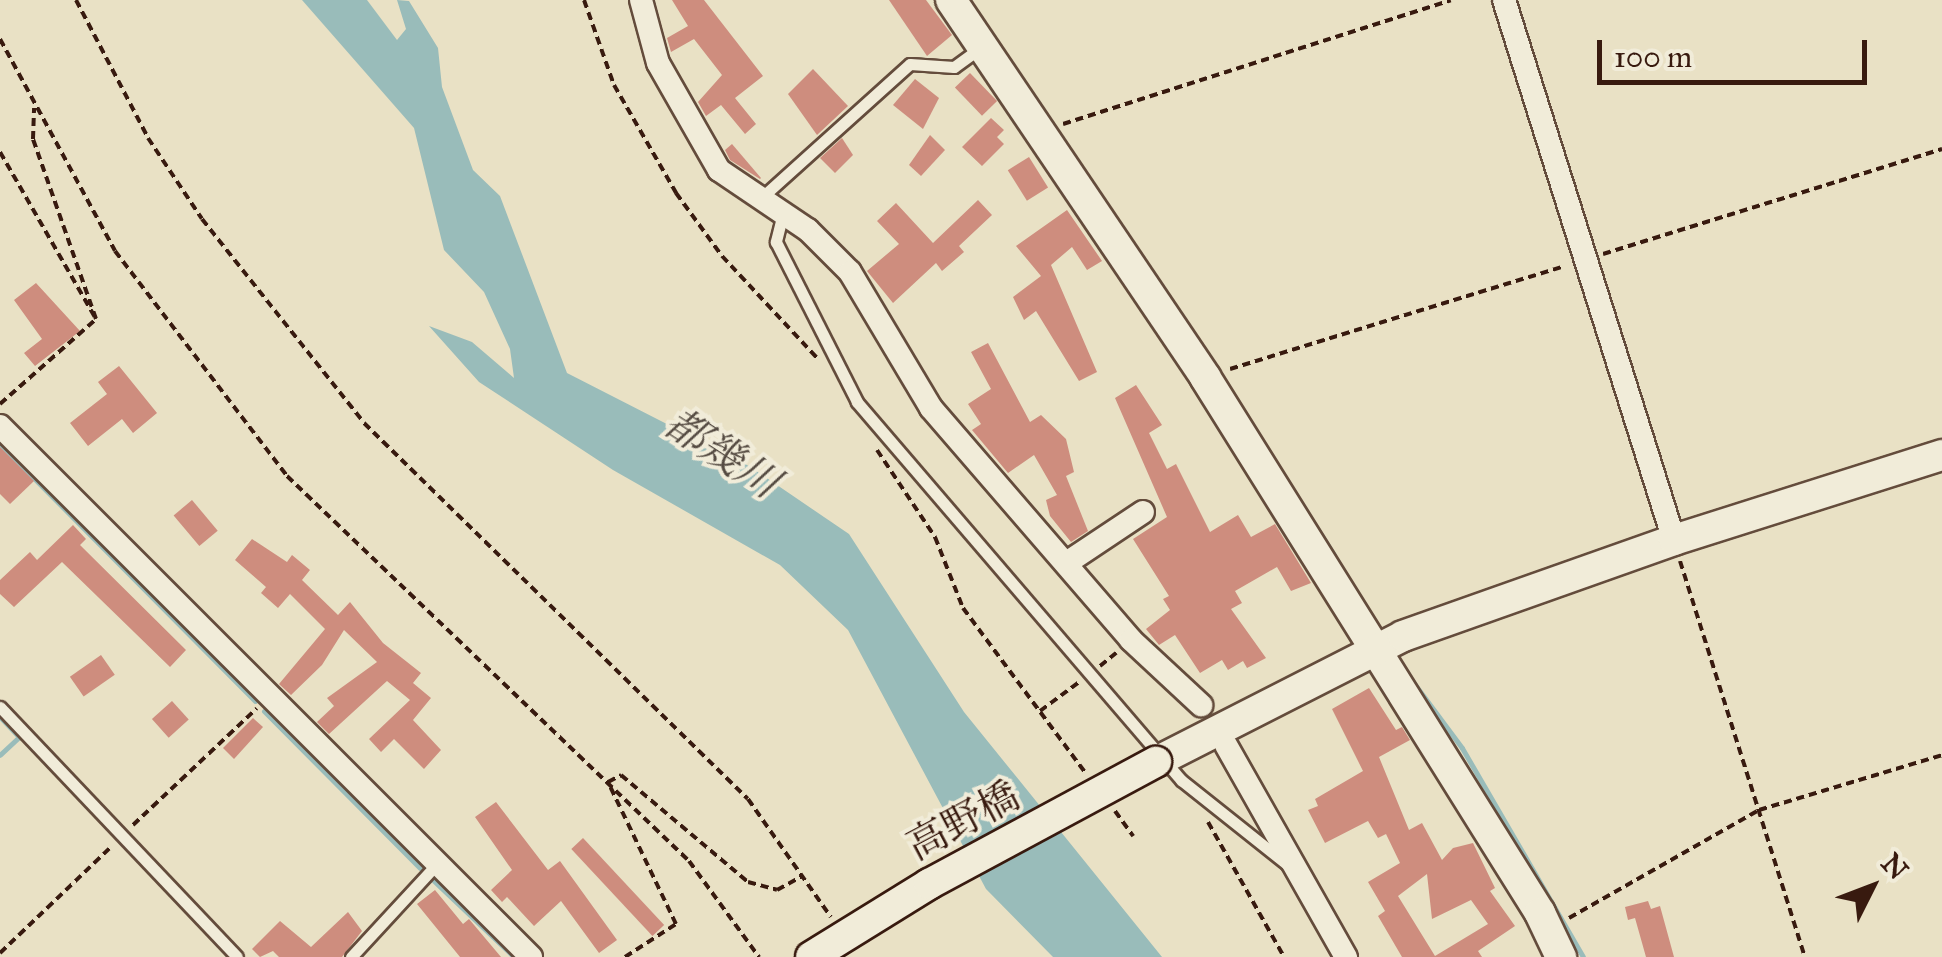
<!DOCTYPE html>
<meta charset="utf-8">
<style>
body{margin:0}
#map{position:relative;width:1942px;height:957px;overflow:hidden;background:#e9e1c5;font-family:"IM FELL Great Primer","Noto Serif JP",serif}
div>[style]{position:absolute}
.water>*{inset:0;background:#99bcba}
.stream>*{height:5px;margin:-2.5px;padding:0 2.5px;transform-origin:2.5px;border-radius:2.5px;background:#99bcba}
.building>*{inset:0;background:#ce8d7e;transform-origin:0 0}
.path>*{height:4px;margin-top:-2px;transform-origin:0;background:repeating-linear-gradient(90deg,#381a0f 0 8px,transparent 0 13px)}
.roads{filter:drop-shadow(2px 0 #644c3c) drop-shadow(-2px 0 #644c3c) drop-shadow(0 2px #644c3c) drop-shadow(0 -2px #644c3c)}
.lane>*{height:11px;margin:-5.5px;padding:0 5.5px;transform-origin:5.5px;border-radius:5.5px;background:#f1ecd9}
.street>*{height:22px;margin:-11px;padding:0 11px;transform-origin:11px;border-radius:11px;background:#f1ecd9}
.secondary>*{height:30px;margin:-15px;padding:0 15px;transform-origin:15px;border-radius:15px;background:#f1ecd9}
.bridges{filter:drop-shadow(2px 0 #381a0f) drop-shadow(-2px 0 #381a0f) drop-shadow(0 2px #381a0f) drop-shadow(0 -2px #381a0f)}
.secondary-bridge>*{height:30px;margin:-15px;padding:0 15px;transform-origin:15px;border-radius:15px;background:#f1ecd9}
span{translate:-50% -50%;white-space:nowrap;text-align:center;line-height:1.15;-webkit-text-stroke:8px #f1ecd9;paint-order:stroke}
.street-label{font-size:40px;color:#381a0f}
.water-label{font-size:42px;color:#554b42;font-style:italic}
.north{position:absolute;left:1822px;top:837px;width:100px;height:100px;-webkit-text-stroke:8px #f1ecd9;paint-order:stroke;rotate:48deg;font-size:28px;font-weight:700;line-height:40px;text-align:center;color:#381a0f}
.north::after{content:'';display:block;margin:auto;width:35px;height:45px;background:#381a0f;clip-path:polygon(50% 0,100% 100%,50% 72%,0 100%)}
.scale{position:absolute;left:1597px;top:40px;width:270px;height:45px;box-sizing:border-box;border:5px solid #381a0f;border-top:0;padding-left:12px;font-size:30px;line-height:35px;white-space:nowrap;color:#381a0f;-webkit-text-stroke:8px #f1ecd9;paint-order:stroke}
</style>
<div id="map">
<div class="water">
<div style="clip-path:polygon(302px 0,367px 0,397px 40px,406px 29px,397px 0,409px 1px,438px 48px,442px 87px,473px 170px,500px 196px,567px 373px,749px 466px,849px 534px,964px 712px,1162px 957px,1053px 957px,986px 889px,848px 630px,780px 565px,613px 470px,479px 382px,429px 326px,472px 342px,514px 378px,510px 349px,484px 292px,444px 250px,414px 128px)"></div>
</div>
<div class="stream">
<div style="left:1167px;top:294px;width:310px;rotate:57.4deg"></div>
<div style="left:0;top:444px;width:362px;rotate:45.2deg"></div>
<div style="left:1410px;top:678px;width:87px;rotate:53.4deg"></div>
<div style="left:1462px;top:748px;width:241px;rotate:59.9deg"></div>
<div style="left:264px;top:711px;width:221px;rotate:45.2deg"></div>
<div style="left:0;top:717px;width:28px;rotate:46deg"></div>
<div style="left:19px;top:737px;width:26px;rotate:137deg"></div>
<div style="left:434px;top:881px;width:110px;rotate:43.5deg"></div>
</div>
<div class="building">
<div style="clip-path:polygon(672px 0,704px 0,763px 76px,735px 98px,756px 124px,745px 134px,721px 105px,706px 116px,698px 102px,722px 75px,694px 39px,671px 52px,667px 38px,688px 26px)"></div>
<div style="clip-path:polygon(889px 0,926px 0,952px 35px,927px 56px)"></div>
<div style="clip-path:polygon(813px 69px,848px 106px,817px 135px,788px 94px)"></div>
<div style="left:970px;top:73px;width:39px;height:21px;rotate:46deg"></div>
<div style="clip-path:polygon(915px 79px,939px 98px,923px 129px,893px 105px)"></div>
<div style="clip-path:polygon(991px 118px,1004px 130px,997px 137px,1004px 144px,982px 166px,962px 147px)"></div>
<div style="clip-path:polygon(930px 135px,945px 150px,921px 176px,909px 165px)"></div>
<div style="clip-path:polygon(842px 138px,853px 155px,835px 173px,820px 158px)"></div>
<div style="clip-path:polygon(732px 144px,761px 178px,760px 179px,730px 160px,725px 150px)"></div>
<div style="left:1029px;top:157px;width:36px;height:25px;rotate:58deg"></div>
<div style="clip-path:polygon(978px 200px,992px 215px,959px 246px,964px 252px,942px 271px,936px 263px,893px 303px,867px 271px,899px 244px,877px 221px,896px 203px,933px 243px)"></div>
<div style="clip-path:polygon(1067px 210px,1102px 261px,1087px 270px,1072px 247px,1051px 265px,1097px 372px,1079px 381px,1036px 311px,1024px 320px,1013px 297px,1041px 276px,1016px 246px)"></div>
<div style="clip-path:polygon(36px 283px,80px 331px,35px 366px,24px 353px,42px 339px,14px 300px)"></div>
<div style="clip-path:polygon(988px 343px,1030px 422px,1041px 415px,1066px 439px,1074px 472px,1066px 476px,1088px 531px,1071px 542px,1050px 516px,1046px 500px,1057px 495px,1034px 455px,1008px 473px,972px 430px,981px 424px,968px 404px,991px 389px,971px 352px)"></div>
<div style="clip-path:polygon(119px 366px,157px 413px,133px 433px,122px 419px,88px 446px,70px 423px,107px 394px,98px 382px)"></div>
<div style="clip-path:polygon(1136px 385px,1162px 425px,1149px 433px,1167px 469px,1176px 464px,1210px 532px,1238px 515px,1251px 537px,1275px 524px,1311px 583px,1291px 591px,1277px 567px,1235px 591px,1242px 603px,1231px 609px,1266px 658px,1247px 668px,1243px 661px,1228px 670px,1222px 660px,1200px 673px,1175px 635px,1159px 645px,1146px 629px,1170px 610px,1163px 599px,1169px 596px,1133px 539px,1167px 517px,1115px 398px)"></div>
<div style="clip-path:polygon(0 447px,34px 481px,10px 504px,0 494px)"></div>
<div style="left:192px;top:500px;width:40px;height:24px;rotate:50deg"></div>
<div style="clip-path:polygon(73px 525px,86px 539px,80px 545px,186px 650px,170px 667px,62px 562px,14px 607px,0 594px,0 580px,30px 552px,37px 560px)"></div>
<div style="clip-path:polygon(252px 539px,287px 562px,292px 555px,310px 570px,302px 580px,338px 615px,350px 602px,383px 643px,421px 673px,413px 683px,431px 698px,413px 720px,441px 750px,424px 769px,394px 739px,381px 752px,369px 739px,410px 700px,387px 681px,329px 734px,317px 722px,334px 706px,327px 698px,377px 662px,344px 630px,322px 665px,291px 695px,279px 684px,325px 629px,290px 594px,278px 608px,261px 593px,266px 587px,235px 560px)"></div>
<div style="left:101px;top:655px;width:24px;height:38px;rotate:55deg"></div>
<div style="clip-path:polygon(evenodd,1369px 688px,1396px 730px,1402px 727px,1410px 740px,1379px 757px,1409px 830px,1422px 823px,1442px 860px,1453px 848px,1473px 843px,1495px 888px,1490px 891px,1515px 926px,1478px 951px,1482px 957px,1402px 957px,1378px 916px,1385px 911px,1368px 882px,1400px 863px,1386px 834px,1378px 838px,1368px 821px,1325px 843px,1308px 810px,1318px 806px,1315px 799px,1363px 771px,1332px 709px,1369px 688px,1427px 874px,1432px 919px,1471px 900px,1488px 924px,1435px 956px,1398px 896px,1427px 874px)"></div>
<div style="left:172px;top:701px;width:25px;height:27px;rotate:48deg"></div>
<div style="clip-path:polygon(253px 718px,263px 727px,234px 759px,223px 748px)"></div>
<div style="clip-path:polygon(496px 802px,548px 870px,560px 861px,617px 940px,599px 953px,561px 901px,534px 926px,507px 897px,502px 902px,491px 890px,512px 870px,475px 817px)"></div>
<div style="left:583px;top:838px;width:119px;height:16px;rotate:47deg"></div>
<div style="clip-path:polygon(435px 890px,463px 924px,469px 919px,501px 957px,460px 957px,417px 904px)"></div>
<div style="clip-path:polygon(1648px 901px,1651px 909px,1660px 906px,1674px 957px,1646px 957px,1635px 918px,1628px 920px,1625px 907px)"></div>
<div style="clip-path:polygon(348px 912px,362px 931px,342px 957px,279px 957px,273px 951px,260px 957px,252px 949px,280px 921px,311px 947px)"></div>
</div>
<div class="path">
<div style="left:76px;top:0;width:156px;rotate:62.4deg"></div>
<div style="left:148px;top:138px;width:97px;rotate:56.3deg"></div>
<div style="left:202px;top:219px;width:260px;rotate:51.5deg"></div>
<div style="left:364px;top:423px;width:537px;rotate:44.4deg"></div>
<div style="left:748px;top:799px;width:144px;rotate:54.9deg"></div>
<div style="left:584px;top:0;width:90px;rotate:70.6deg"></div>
<div style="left:614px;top:85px;width:125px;rotate:60.1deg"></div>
<div style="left:676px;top:193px;width:78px;rotate:53.9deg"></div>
<div style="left:722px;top:256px;width:142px;rotate:47deg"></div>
<div style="left:0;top:39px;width:241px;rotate:61.5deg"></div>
<div style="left:115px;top:251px;width:283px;rotate:52.6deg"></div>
<div style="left:287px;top:476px;width:557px;rotate:43.76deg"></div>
<div style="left:689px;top:861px;width:119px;rotate:53.9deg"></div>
<div style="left:1063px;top:124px;width:407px;rotate:-17.7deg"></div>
<div style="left:0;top:152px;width:190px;rotate:60.1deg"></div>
<div style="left:1603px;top:254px;width:355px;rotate:-17.2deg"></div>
<div style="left:1230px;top:369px;width:350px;rotate:-17.1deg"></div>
<div style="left:0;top:404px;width:128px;rotate:-41.5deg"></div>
<div style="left:96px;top:319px;width:191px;rotate:-109.3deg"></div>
<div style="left:33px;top:139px;width:31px;rotate:-88deg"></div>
<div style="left:877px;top:450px;width:105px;rotate:56.3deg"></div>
<div style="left:935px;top:537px;width:76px;rotate:68.5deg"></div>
<div style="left:963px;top:608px;width:204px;rotate:53.4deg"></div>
<div style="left:1680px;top:561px;width:415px;rotate:72.5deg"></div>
<div style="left:1100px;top:666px;width:21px;rotate:-39deg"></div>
<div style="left:1040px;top:711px;width:49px;rotate:-36.6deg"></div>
<div style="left:1115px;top:811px;width:31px;rotate:54deg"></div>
<div style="left:1208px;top:822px;width:155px;rotate:60.6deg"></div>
<div style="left:133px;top:825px;width:170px;rotate:-43.3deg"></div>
<div style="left:1569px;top:918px;width:219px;rotate:-29.6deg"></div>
<div style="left:1759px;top:810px;width:191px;rotate:-16.7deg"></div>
<div style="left:0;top:953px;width:155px;rotate:-43.7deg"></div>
<div style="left:625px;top:957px;width:61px;rotate:-32.9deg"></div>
<div style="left:676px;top:924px;width:157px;rotate:-115.6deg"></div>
<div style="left:608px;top:782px;width:15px;rotate:-28deg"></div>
<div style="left:621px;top:775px;width:166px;rotate:40.1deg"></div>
<div style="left:748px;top:882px;width:30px;rotate:15deg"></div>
<div style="left:777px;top:890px;width:29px;rotate:-29deg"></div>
</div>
<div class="roads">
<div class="lane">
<div style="left:761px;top:198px;width:200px;rotate:-42deg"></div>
<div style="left:910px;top:64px;width:44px;rotate:3.9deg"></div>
<div style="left:954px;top:67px;width:31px;rotate:-36deg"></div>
<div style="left:783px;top:213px;width:30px;rotate:104deg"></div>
<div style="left:776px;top:242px;width:179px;rotate:63.1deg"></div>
<div style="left:857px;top:402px;width:498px;rotate:49.4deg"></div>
<div style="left:1181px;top:780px;width:137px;rotate:38.5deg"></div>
<div style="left:0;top:707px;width:344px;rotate:46.5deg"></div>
<div style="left:351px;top:957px;width:124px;rotate:-47.3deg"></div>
</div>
<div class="street">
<div style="left:641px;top:0;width:65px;rotate:74.9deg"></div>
<div style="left:658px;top:63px;width:123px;rotate:60.3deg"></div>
<div style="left:719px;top:170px;width:107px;rotate:34deg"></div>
<div style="left:808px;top:230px;width:59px;rotate:45deg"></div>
<div style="left:850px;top:272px;width:158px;rotate:59.2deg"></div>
<div style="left:931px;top:408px;width:306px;rotate:49.2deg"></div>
<div style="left:1131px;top:640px;width:96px;rotate:42.9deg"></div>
<div style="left:1504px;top:0;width:566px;rotate:72.53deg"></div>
<div style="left:0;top:426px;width:751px;rotate:45deg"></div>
<div style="left:1068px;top:562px;width:90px;rotate:-33.7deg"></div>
<div style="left:1226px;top:745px;width:244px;rotate:60.5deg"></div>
</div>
<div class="secondary">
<div style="left:951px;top:0;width:455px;rotate:56deg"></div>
<div style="left:1205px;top:377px;width:632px;rotate:57.99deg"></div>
<div style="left:1540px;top:913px;width:49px;rotate:64.5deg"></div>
<div style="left:1156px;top:762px;width:277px;rotate:-27deg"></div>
<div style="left:1403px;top:636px;width:288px;rotate:-19.5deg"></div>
<div style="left:1674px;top:540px;width:281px;rotate:-17.6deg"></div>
</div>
</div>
<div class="bridges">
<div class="secondary-bridge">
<div style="left:811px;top:957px;width:139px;rotate:-31.7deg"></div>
<div style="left:929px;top:884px;width:258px;rotate:-28.3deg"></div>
</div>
</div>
<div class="street-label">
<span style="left:963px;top:821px;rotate:-28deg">高野橋</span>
</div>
<div class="water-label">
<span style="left:722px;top:453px;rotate:33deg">都幾川</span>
</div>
<div class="north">N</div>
<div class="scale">100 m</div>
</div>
